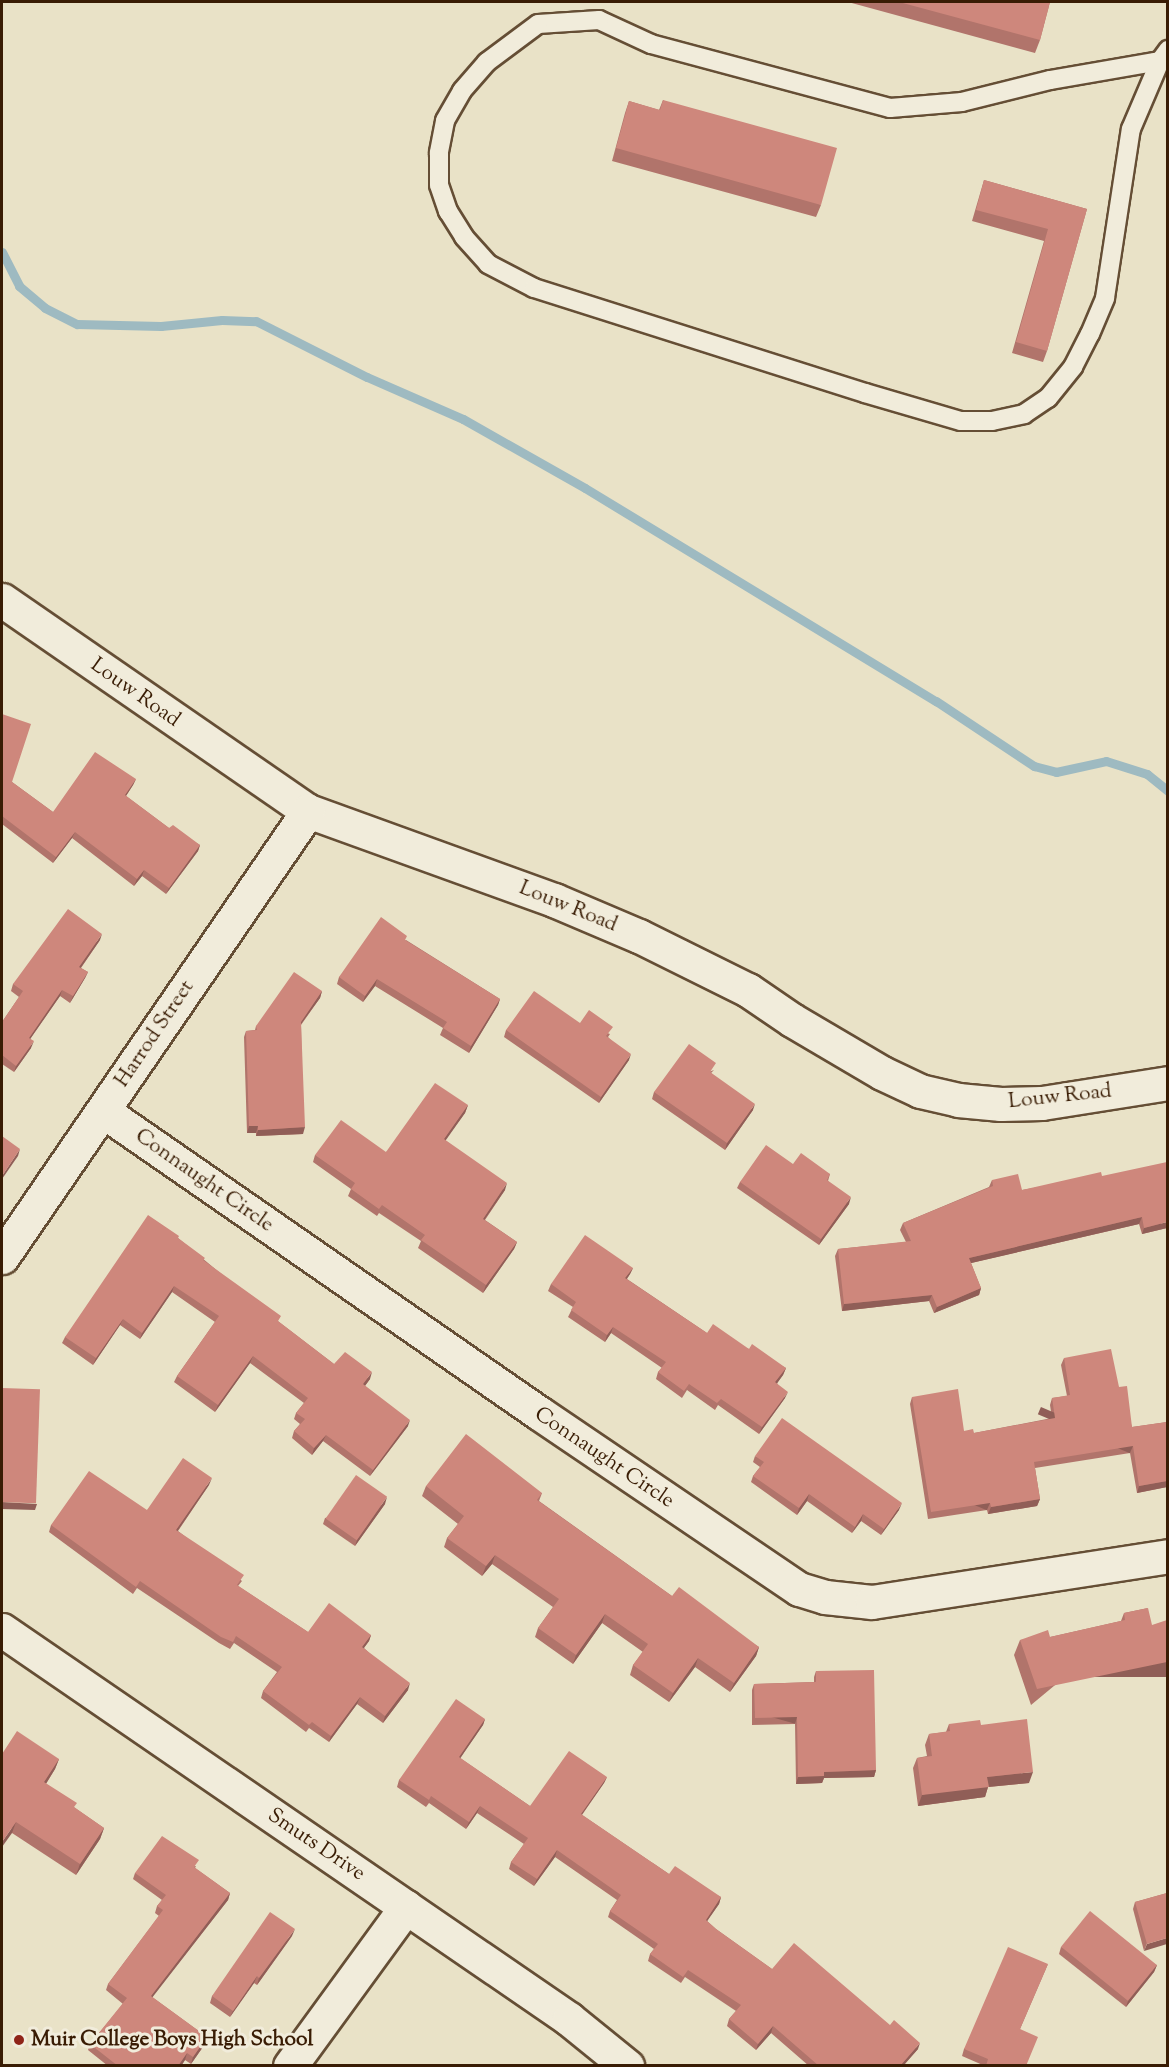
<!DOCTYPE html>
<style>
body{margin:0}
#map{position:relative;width:1169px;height:2067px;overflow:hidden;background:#e9e2c7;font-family:"Sorts Mill Goudy",serif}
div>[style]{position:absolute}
.stream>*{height:9px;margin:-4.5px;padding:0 4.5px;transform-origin:4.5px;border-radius:4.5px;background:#9ebac1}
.roads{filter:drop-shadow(2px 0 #654e35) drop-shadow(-2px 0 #654e35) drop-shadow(0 2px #654e35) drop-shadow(0 -2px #654e35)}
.service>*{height:18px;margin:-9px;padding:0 9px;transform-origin:9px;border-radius:9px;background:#f1ecdb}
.minor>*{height:33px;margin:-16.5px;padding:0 16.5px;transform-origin:16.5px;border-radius:16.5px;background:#f1ecdb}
.wall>*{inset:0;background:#b1746b}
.shaded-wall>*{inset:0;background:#905e57;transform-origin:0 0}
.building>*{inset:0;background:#ce877c;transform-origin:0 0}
.dots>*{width:16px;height:16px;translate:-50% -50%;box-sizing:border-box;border:3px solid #f1ecdb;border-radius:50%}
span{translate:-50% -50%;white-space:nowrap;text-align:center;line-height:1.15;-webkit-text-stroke:6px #f1ecdb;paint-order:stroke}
.street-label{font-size:21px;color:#391c04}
.poi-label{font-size:21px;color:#391c04;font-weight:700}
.left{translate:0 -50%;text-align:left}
.frame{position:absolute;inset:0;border:3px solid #391c04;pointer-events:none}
</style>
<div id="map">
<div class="stream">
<div style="left:2px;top:252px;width:38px;rotate:63deg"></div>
<div style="left:19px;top:286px;width:34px;rotate:40deg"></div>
<div style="left:45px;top:308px;width:36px;rotate:27deg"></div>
<div style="left:77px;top:324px;width:84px;rotate:1.4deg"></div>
<div style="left:161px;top:326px;width:61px;rotate:-5.6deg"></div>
<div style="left:222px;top:320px;width:34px;rotate:2deg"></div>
<div style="left:256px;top:321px;width:124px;rotate:26.8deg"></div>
<div style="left:367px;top:377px;width:105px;rotate:23.6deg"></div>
<div style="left:463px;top:419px;width:140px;rotate:29.5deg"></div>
<div style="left:585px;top:488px;width:411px;rotate:31.3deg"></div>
<div style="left:936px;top:701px;width:118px;rotate:33.6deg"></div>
<div style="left:1034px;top:766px;width:23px;rotate:15deg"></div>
<div style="left:1056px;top:772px;width:51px;rotate:-12.4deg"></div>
<div style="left:1106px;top:761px;width:43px;rotate:17.6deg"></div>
<div style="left:1147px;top:774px;width:27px;rotate:39deg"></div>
</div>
<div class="roads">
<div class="service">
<div style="left:1160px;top:61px;width:112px;rotate:170.2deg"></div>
<div style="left:1050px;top:80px;width:91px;rotate:166deg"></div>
<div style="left:962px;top:102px;width:72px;rotate:175.2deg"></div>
<div style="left:890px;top:108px;width:247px;rotate:-165deg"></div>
<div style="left:651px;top:44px;width:57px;rotate:-155.2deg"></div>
<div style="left:599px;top:20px;width:61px;rotate:176.2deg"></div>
<div style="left:538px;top:24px;width:64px;rotate:143.3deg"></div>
<div style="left:487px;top:62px;width:38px;rotate:131deg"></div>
<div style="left:462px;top:91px;width:34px;rotate:120deg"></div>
<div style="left:445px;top:121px;width:33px;rotate:101deg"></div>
<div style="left:439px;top:153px;width:32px;rotate:90deg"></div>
<div style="left:439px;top:185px;width:28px;rotate:71deg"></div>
<div style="left:448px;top:211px;width:31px;rotate:58deg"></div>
<div style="left:464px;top:237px;width:36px;rotate:48deg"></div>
<div style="left:488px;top:264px;width:52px;rotate:27.6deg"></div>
<div style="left:534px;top:288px;width:347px;rotate:17.6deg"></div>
<div style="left:865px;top:393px;width:100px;rotate:16.3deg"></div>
<div style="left:961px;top:421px;width:31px"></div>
<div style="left:992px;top:421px;width:33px;rotate:-12deg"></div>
<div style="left:1024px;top:414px;width:29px;rotate:-34deg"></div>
<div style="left:1048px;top:398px;width:40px;rotate:-51deg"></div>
<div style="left:1073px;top:367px;width:37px;rotate:-63deg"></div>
<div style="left:1090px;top:334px;width:39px;rotate:-67deg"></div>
<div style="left:1105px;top:298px;width:171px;rotate:-81.3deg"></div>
<div style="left:1131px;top:129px;width:74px;rotate:-66.9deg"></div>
<div style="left:1160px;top:61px;width:14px;rotate:-54deg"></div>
</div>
<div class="minor">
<div style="left:2px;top:600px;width:372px;rotate:34.6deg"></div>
<div style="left:308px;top:811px;width:262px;rotate:19.9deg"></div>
<div style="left:554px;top:900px;width:92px;rotate:23deg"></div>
<div style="left:639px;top:936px;width:122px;rotate:26.4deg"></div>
<div style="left:748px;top:990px;width:53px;rotate:34.3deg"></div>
<div style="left:792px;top:1020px;width:104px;rotate:30.5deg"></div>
<div style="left:882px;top:1073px;width:42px;rotate:25.3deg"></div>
<div style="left:920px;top:1091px;width:39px;rotate:13deg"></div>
<div style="left:958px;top:1100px;width:43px;rotate:5.3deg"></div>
<div style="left:1001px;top:1104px;width:41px;rotate:-1.4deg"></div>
<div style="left:1042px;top:1103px;width:128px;rotate:-9deg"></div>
<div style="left:103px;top:1111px;width:530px;rotate:34.71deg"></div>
<div style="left:539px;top:1413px;width:314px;rotate:34.1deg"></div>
<div style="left:799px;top:1589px;width:27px;rotate:17deg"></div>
<div style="left:825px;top:1597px;width:47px;rotate:6.1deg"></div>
<div style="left:872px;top:1602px;width:300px;rotate:-8.8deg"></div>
<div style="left:2px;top:1257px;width:541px;rotate:-55.55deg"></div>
<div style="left:2px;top:1630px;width:688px;rotate:34.45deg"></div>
<div style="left:569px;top:2019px;width:75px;rotate:39deg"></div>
<div style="left:290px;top:2066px;width:197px;rotate:-53.9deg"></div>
</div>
</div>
<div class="wall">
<div style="clip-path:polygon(848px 2px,1050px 2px,1040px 40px,1035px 53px)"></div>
<div style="clip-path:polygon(663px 100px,821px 205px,816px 217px,612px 161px,625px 113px,629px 101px,659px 110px)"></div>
<div style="clip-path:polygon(984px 180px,1087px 209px,1047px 351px,1043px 362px,1012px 353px,1044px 241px,972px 221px)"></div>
<div style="clip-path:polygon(2px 714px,12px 782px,53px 812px,136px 779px,133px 785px,126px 796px,169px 828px,200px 845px,198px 851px,166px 894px,142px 876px,134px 886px,72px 838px,53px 863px,2px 824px)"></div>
<div style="clip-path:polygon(100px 940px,81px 968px,88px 972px,85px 978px,70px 1003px,60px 996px,30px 1039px,31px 1048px,14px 1072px,2px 1064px,2px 1022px,19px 997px,11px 991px,13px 984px)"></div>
<div style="clip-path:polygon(406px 940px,500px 999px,498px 1005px,469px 1053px,440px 1035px,443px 1028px,375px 986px,363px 1002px,337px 984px,339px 977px)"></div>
<div style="clip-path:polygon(322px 991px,320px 998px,301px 1025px,303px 1134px,256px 1136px,256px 1133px,247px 1133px,244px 1037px,246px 1031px,255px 1030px,256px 1026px)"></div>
<div style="clip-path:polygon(580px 1023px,610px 1034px,608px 1037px,629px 1060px,599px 1103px,504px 1037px,506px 1030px)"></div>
<div style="clip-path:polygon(714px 1070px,711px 1073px,753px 1110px,725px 1150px,652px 1099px,654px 1092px)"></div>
<div style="clip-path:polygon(468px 1105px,465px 1113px,445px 1140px,505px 1190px,485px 1220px,517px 1242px,514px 1249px,483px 1293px,418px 1248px,421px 1241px,379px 1213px,377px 1216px,348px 1196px,351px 1189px,313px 1162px,315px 1155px,386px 1152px)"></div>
<div style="clip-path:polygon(793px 1164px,830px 1174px,828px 1181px,849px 1204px,819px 1245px,737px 1188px,740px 1182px)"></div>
<div style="clip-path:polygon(1102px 1176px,1167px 1228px,1142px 1234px,1139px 1224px,971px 1263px,981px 1288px,979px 1295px,934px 1313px,929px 1301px,842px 1311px,835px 1256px,838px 1249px,906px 1242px,900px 1230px,903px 1223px,989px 1187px,992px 1180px,1022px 1190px)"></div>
<div style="clip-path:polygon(178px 1238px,279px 1322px,334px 1364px,370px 1379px,365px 1386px,408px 1426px,370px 1476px,323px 1441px,312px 1455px,292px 1438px,294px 1431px,300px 1424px,294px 1419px,296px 1413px,304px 1403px,250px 1363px,215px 1412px,174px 1382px,177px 1376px,215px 1322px,172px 1292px,140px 1339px,120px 1325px,93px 1365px,62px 1343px,65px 1337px)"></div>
<div style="clip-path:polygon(633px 1268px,630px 1274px,627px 1279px,707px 1333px,749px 1349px,786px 1368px,783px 1375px,777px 1383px,785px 1398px,759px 1434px,718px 1405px,715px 1410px,687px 1390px,682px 1398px,656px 1379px,658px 1372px,662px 1368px,611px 1333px,605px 1342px,568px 1317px,573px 1307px,548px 1291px,551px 1284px)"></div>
<div style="clip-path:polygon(1064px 1358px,1119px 1387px,1132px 1427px,1167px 1422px,1167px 1487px,1137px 1493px,1130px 1453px,1035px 1468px,1040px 1499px,1037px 1506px,988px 1514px,987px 1510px,928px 1519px,910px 1404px,912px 1397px,964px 1431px,974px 1433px,1052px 1418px,1050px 1405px,1052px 1398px,1067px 1396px,1061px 1365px)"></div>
<div style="clip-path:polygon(755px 1456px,899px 1510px,881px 1535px,861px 1521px,852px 1533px,807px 1501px,797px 1515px,751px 1482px,753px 1476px,760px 1467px,753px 1462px)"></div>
<div style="clip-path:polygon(209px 1485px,178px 1531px,242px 1581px,238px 1586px,308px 1632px,371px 1635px,369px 1641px,364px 1648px,408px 1690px,383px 1723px,357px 1704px,329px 1742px,309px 1728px,306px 1732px,261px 1698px,263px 1691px,277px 1672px,234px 1643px,230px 1649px,219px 1643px,137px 1588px,133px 1594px,49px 1532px,51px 1525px,147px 1510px)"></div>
<div style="clip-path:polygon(426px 1486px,542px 1493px,539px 1501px,672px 1596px,759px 1647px,756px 1656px,730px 1692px,695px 1667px,669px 1702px,630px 1675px,633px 1665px,643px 1652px,602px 1623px,573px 1664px,535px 1637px,538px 1628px,553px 1607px,492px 1564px,482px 1576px,444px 1547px,447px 1538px,458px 1524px,422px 1496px)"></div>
<div style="clip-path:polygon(385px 1504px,355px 1546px,323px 1524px,325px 1518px)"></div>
<div style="clip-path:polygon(1148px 1608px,1031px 1705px,1014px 1655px,1020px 1640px,1050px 1637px,1121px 1621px,1124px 1613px)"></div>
<div style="clip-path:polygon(816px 1671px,876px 1770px,874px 1777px,824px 1778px,822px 1783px,796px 1784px,795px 1724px,752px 1725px,752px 1690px,754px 1684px,814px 1682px,814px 1677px)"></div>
<div style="clip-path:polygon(485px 1719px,483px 1725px,460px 1758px,530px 1806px,607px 1777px,604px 1783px,582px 1815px,669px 1874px,721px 1897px,719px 1904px,707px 1921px,716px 1929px,772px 1969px,918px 2049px,903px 2066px,809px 2066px,771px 2033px,756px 2050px,727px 2026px,729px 2019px,736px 2011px,685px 1977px,681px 1983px,648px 1961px,650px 1954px,654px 1949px,608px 1917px,610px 1911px,617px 1900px,555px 1857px,534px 1886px,509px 1869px,511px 1862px,524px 1844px,477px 1813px,466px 1829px,429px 1803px,426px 1807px,397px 1787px,399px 1780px)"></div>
<div style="clip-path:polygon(949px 1724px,981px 1725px,1029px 1783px,988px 1787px,985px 1797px,918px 1806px,913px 1768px,917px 1758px,927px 1756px,925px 1745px,929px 1734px,946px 1732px)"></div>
<div style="clip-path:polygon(2px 1754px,59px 1759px,55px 1769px,46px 1784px,75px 1808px,104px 1828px,100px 1839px,76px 1875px,12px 1833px)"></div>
<div style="clip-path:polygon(196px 1866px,195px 1868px,230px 1893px,228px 1900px,152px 1997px,207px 2037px,205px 2044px,191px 2064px,185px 2060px,181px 2066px,108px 2066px,88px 2050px,90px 2044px,123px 2004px,106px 1990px,108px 1984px,159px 1916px,155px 1913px,157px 1906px,162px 1900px,133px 1879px,135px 1873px)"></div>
<div style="clip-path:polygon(1167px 1893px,1144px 1951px,1133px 1909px,1135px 1902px)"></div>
<div style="clip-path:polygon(292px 1936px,257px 1985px,254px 1983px,230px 2017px,210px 2003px,212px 1996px)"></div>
<div style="clip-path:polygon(1061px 1947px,1157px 1965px,1154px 1972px,1126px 2007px,1059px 1954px)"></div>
<div style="clip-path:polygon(1048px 1964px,1020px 2029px,985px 2066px,962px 2056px,964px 2049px)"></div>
</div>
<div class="shaded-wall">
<div style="clip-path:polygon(136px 779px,133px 785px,122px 802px,125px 795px)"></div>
<div style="clip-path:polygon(75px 832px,72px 838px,53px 863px,56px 857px)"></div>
<div style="clip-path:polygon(200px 845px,198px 851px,166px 894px,169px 888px)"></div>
<div style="clip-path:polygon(144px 870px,142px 876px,134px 886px,137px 879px)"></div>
<div style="clip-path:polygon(102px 934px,100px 940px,77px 973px,79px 967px)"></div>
<div style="clip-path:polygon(88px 972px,85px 978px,70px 1003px,73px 996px)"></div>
<div style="clip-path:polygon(377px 979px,375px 986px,363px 1002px,365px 996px)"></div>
<div style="clip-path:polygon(62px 990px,60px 996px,26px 1045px,29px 1038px)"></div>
<div style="clip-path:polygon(322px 991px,320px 998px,298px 1028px,301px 1022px)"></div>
<div style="clip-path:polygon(500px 999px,498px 1005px,469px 1053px,471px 1046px)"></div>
<div style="clip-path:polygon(34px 1041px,31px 1048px,14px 1072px,16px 1066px)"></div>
<div style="clip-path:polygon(631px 1054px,629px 1060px,599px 1103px,601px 1097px)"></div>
<div style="clip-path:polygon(755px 1104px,753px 1110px,725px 1150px,727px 1143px)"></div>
<div style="clip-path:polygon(468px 1105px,465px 1113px,441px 1147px,444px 1139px)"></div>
<div style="clip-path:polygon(249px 1126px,258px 1126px,256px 1133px,247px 1133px)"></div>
<div style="clip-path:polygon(305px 1127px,303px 1134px,256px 1136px,258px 1130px)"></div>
<div style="clip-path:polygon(20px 1149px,18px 1156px,2px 1179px,2px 1176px)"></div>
<div style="clip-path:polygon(507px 1183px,505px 1190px,480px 1226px,483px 1219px)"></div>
<div style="clip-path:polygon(851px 1197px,849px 1204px,819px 1245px,821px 1239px)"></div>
<div style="clip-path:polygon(1142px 1217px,1139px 1224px,967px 1264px,969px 1258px)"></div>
<div style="clip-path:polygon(1167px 1222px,1167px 1228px,1142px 1234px,1144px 1228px)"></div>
<div style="clip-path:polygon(517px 1242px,514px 1249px,483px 1293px,486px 1285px)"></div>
<div style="clip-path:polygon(633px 1268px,630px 1274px,623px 1284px,625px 1278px)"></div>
<div style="clip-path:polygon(174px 1286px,172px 1292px,140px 1339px,142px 1333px)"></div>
<div style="clip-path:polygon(981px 1288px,979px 1295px,934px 1313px,937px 1307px)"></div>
<div style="clip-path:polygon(932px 1295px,929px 1301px,842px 1311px,844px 1304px)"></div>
<div style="clip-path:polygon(123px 1319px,120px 1325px,93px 1365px,96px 1358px)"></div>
<div style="clip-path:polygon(613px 1327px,611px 1333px,605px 1342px,607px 1335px)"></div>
<div style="clip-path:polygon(253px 1356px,250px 1363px,215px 1412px,218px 1405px)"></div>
<div style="clip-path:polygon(786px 1368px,783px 1375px,773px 1389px,775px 1382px)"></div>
<div style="clip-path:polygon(372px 1372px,370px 1379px,361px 1391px,363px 1384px)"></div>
<div style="clip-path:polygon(788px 1392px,785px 1398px,759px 1434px,762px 1427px)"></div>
<div style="clip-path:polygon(410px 1420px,408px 1426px,370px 1476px,373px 1470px)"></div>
<div style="clip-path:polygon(326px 1435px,323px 1441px,312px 1455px,314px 1448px)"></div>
<div style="left:1133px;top:1446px;width:8px;height:100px;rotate:113deg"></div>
<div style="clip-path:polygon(212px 1478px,209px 1485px,174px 1536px,176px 1530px)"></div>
<div style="clip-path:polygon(1167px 1481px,1167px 1487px,1137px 1493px,1139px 1486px)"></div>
<div style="clip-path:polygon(809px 1494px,807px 1501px,797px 1515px,799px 1508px)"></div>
<div style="clip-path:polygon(387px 1497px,385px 1504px,355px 1546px,357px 1540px)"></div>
<div style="clip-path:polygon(1040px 1499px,1037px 1506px,988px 1514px,991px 1507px)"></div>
<div style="clip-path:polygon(2px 1502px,37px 1504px,35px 1510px,2px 1509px)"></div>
<div style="clip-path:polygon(902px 1503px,899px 1510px,881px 1535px,884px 1529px)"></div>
<div style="left:990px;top:1503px;width:8px;height:60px;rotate:113deg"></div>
<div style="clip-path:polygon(863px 1514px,861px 1521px,852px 1533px,855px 1527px)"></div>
<div style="clip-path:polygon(495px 1555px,492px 1564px,482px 1576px,486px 1566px)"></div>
<div style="clip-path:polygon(605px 1614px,602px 1623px,573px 1664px,576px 1655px)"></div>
<div style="clip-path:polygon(371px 1635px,369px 1641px,360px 1653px,362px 1647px)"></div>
<div style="clip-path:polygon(759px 1647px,756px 1656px,730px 1692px,734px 1683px)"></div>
<div style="clip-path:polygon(698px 1658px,695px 1667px,669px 1702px,673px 1693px)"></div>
<div style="left:1167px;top:1662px;width:15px;height:133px;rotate:90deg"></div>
<div style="clip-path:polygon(410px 1683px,408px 1690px,383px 1723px,385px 1716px)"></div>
<div style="clip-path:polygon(360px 1697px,357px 1704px,329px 1742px,331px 1736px)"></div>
<div style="left:797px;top:1717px;width:7px;height:42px;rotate:106deg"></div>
<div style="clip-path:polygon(485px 1719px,483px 1725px,457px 1763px,459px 1757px)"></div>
<div style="clip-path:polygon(59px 1759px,55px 1769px,40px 1793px,44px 1782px)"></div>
<div style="clip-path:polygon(876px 1770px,874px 1777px,824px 1778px,822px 1783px,796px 1784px,798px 1777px,824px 1772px)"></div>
<div style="clip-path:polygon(1033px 1772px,1029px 1783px,988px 1787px,985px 1797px,918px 1806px,922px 1795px,987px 1777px)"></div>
<div style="clip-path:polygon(607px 1777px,604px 1783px,578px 1820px,581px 1814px)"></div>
<div style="clip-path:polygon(480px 1806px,477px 1813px,466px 1829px,469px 1822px)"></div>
<div style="clip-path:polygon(16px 1822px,12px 1833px,2px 1847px,2px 1842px)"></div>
<div style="clip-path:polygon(104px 1828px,100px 1839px,76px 1875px,80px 1864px)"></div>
<div style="clip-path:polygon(557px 1850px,555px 1857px,534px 1886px,537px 1879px)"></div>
<div style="clip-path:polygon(230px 1893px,228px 1900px,148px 2003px,151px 1996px)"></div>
<div style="clip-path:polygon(721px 1897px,719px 1904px,703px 1927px,706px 1920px)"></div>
<div style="clip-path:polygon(295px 1929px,292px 1936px,257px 1985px,259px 1978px)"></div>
<div style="clip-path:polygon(1167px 1938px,1167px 1944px,1144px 1951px,1147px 1944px)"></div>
<div style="clip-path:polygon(1157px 1965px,1154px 1972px,1126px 2007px,1128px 2001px)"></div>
<div style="clip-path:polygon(257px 1976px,254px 1983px,230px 2017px,233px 2011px)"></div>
<div style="clip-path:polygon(773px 2026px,771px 2033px,756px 2050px,758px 2044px)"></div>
<div style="clip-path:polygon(207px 2037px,205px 2044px,191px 2064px,193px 2057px)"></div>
<div style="clip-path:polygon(920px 2043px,918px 2049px,903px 2066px,900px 2066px)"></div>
<div style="clip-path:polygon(187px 2053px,185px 2060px,181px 2066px,178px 2066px)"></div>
</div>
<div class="building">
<div style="clip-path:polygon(899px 2px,1050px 2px,1040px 40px)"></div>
<div style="clip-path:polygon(663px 100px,837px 148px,821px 205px,616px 148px,629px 101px,660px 110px)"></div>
<div style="clip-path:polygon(984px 180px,1087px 209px,1047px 351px,1016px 342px,1048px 229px,976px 210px)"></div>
<div style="clip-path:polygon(2px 714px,31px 724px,12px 782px,53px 812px,95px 752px,136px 779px,125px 795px,169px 828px,173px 825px,200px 845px,169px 888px,144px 870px,137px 879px,75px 832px,56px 857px,2px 816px)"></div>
<div style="clip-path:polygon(68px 909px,102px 934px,79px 967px,88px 972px,73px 996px,62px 990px,29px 1038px,34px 1041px,16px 1066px,2px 1055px,2px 1022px,23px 991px,13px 984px)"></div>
<div style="clip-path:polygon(381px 917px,407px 936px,405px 940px,500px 999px,471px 1046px,443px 1028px,447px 1022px,377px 979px,365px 996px,339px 977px)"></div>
<div style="clip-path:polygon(294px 972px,322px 991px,301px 1022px,305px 1127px,258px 1130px,258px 1126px,249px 1126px,246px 1031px,257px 1030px,256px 1026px)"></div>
<div style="clip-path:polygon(534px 991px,580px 1023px,589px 1010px,613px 1027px,606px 1036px,631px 1054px,601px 1097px,506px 1030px)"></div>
<div style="clip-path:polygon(689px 1044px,716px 1063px,710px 1072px,755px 1104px,727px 1143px,654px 1092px)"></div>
<div style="clip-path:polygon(435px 1083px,468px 1105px,444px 1139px,507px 1183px,483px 1219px,517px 1242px,486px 1285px,421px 1240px,425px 1235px,382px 1205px,379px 1209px,351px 1189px,355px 1183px,315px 1155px,341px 1120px,386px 1152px)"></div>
<div style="clip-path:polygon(2px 1136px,20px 1149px,2px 1176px)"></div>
<div style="clip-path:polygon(766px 1145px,793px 1164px,801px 1153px,830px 1174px,827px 1180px,851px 1197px,821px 1239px,740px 1182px)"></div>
<div style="clip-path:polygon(1167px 1162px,1167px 1222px,1144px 1228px,1142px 1217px,969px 1258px,981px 1288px,937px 1307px,932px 1295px,844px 1304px,838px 1249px,911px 1241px,903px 1223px,993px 1186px,992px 1180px,1018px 1174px,1022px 1190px,1101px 1172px,1102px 1176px)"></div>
<div style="clip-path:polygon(148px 1215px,179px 1236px,178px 1238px,205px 1258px,203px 1260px,281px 1316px,278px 1321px,334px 1364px,345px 1352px,372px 1372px,363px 1384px,410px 1420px,373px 1470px,326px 1435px,314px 1448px,294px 1431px,305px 1419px,296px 1413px,308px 1398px,253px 1356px,218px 1405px,177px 1376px,219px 1316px,174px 1286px,142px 1333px,123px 1319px,96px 1358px,65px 1337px)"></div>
<div style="clip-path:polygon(585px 1235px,633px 1268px,625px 1278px,707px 1333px,713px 1324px,749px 1349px,752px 1344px,786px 1368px,775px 1382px,788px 1392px,762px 1427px,721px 1399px,717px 1403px,689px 1384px,684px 1391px,658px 1372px,666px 1362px,613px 1327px,607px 1335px,571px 1310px,576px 1302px,551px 1284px)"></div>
<div style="clip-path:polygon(1111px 1349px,1119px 1387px,1127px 1386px,1132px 1427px,1167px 1422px,1167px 1481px,1139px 1486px,1133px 1446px,1034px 1462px,1040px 1499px,991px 1507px,990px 1503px,931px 1512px,912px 1397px,958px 1389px,964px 1431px,973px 1429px,974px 1433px,1055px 1418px,1052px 1398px,1070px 1395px,1064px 1358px)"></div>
<div style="left:2px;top:1388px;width:38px;height:114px;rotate:2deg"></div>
<div style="clip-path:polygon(782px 1418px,902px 1503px,884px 1529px,863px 1514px,855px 1527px,809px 1494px,799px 1508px,753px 1476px,764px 1462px,755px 1456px)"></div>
<div style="clip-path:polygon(466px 1434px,542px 1493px,537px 1500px,672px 1596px,679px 1587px,759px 1647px,734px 1683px,698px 1658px,673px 1693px,633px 1665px,648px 1644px,605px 1614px,576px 1655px,538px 1628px,559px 1599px,495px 1555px,486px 1566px,447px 1538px,464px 1516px,426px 1486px)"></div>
<div style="clip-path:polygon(183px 1458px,212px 1478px,176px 1530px,244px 1575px,237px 1585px,308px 1632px,329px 1603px,371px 1635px,362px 1647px,410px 1683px,385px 1716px,360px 1697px,331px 1736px,312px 1722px,309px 1725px,263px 1691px,282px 1667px,236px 1636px,233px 1642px,221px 1637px,140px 1581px,136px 1587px,51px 1525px,89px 1471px,147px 1510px)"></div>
<div style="left:356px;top:1475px;width:38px;height:53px;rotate:35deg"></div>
<div style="clip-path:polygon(1148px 1608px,1152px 1625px,1167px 1620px,1167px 1662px,1037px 1689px,1020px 1640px,1048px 1630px,1050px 1637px,1125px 1620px,1124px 1613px)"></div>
<div style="clip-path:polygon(874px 1670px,876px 1770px,824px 1772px,824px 1776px,798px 1777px,797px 1717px,755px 1718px,754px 1684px,816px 1682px,816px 1671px)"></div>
<div style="clip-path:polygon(456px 1699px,485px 1719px,459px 1757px,530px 1806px,569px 1751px,607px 1777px,581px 1814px,669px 1874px,675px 1866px,721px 1897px,706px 1920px,716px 1929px,772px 1969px,794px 1943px,890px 2025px,894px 2020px,920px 2043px,900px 2066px,819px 2066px,773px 2026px,758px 2044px,729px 2019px,741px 2005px,688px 1970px,683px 1977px,650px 1954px,658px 1944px,610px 1911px,621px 1895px,557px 1850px,537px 1879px,511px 1862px,528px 1838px,480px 1806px,469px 1822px,431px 1796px,429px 1800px,399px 1780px)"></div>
<div style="clip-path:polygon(1027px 1719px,1033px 1772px,987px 1777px,989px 1787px,922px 1795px,917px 1758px,932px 1756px,929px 1734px,950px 1731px,949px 1724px,980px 1720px,981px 1725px)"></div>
<div style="clip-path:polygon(17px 1731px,59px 1759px,44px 1782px,77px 1803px,74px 1807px,104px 1828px,80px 1864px,16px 1822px,2px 1842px,2px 1754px)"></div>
<div style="clip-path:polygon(162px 1836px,199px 1860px,194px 1867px,230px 1893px,151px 1996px,207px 2037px,193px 2057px,187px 2053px,178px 2066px,118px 2066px,90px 2044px,127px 1998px,108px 1984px,163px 1910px,157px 1906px,166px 1895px,135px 1873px)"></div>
<div style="clip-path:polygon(1167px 1893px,1167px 1938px,1147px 1944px,1135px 1902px)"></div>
<div style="left:1090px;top:1911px;width:86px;height:46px;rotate:39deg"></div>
<div style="clip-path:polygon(270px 1912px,295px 1929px,259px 1978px,257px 1976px,233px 2011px,212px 1996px)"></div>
<div style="clip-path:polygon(1008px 1947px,1048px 1964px,1020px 2029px,1038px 2037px,1026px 2066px,986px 2066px,988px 2059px,964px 2049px)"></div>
</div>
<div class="dots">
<div style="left:19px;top:2040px;background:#8f2418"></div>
</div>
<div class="street-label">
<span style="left:135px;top:693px;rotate:35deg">Louw Road</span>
<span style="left:568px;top:907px;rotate:22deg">Louw Road</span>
<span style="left:155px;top:1034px;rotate:-56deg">Harrod Street</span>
<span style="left:1060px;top:1097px;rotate:-6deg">Louw Road</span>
<span style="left:204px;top:1181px;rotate:35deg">Connaught Circle</span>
<span style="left:604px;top:1458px;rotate:34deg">Connaught Circle</span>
<span style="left:316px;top:1845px;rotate:34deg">Smuts Drive</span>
</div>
<div class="poi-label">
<span class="left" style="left:31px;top:2040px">Muir College Boys High School</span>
</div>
<div class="frame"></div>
</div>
